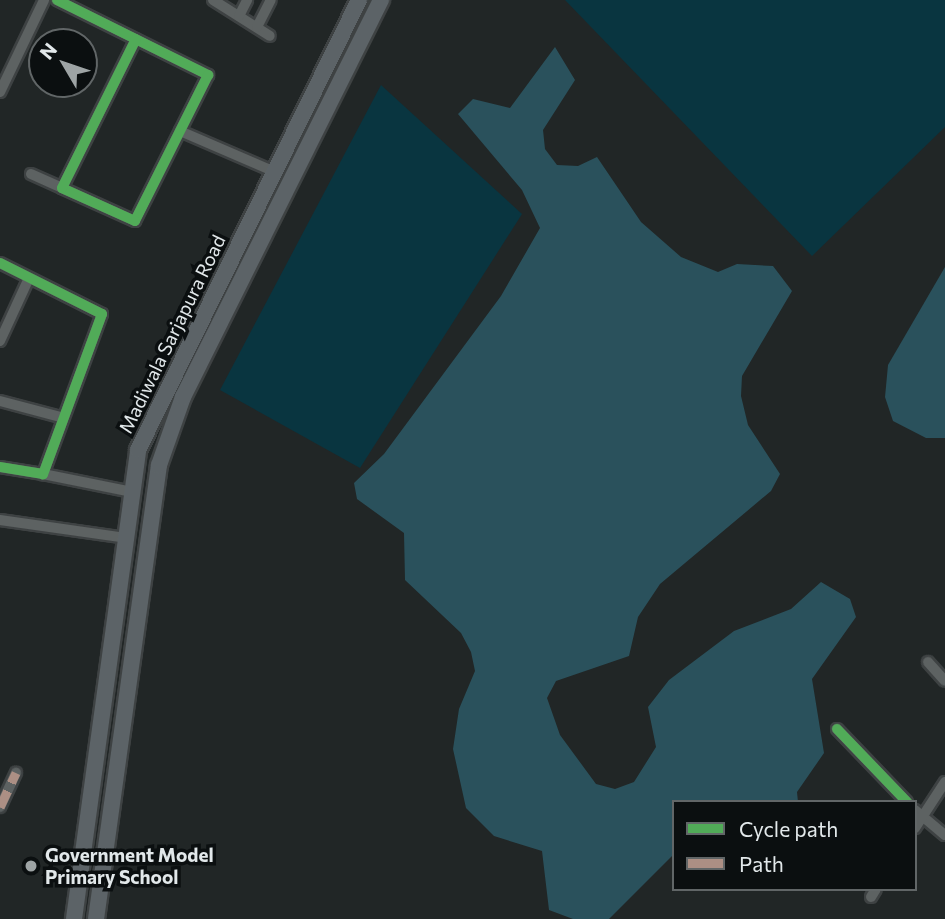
<!DOCTYPE html>
<style>
body{margin:0}
#map{position:relative;width:945px;height:919px;overflow:hidden;background:#212626;font-family:Commissioner,sans-serif}
div>[style]{position:absolute}
.green>*{inset:0;background:#093540}
.forest>*{inset:0;background:#2a515c}
.roads{filter:drop-shadow(2px 0 #3e4243) drop-shadow(-2px 0 #3e4243) drop-shadow(0 2px #3e4243) drop-shadow(0 -2px #3e4243)}
.street>*{height:10px;margin:-5px;padding:0 5px;transform-origin:5px;border-radius:5px;background:#5d6262}
.primary>*{height:16px;margin:-8px;padding:0 8px;transform-origin:8px;border-radius:8px;background:#5c6367}
.quiet>*{height:9px;margin-top:-4.5px;transform-origin:0;background:repeating-linear-gradient(90deg,#ac8f84 0 18px,transparent 0 27px)}
.cycleway>*{height:10px;margin:-5px;padding:0 5px;transform-origin:5px;border-radius:5px;background:#51ab58}
.dots>*{width:19px;height:19px;translate:-50% -50%;box-sizing:border-box;border:4px solid #0b0f10;border-radius:50%}
span{translate:-50% -50%;white-space:nowrap;text-align:center;line-height:1.15;-webkit-text-stroke:7px #0b0f10;paint-order:stroke}
.street-label{font-size:19px;color:#e2e8ea}
.poi-label{font-size:19px;color:#e2e8ea;font-weight:700}
.left{translate:0 -50%;text-align:left}
.legend{position:absolute;left:672px;top:800px;width:245px;height:91px;box-sizing:border-box;background:#0b0f10;border:2px solid #616667;margin:0;padding:9px 12px;list-style:none;font-size:21px;color:#e2e8ea}
.legend li{display:flex;align-items:center;gap:14px;height:35px}
.legend b{width:35px;border:2px solid #616667}
.north{position:absolute;left:28px;top:28px;width:70px;height:70px;box-sizing:border-box;background:#0b0f10;border:2px solid #616667;border-radius:50%;rotate:309deg;font-size:19px;font-weight:700;line-height:28px;text-align:center;color:#e2e8ea}
.north::after{content:'';display:block;margin:auto;width:24px;height:32px;background:#9ea4a5;clip-path:polygon(50% 0,100% 100%,50% 72%,0 100%)}
</style>
<div id="map">
<div class="green">
<div style="clip-path:polygon(565px 0,945px 0,945px 127px,812px 256px)"></div>
<div style="clip-path:polygon(381px 85px,522px 214px,360px 468px,220px 390px)"></div>
</div>
<div class="forest">
<div style="clip-path:polygon(555px 47px,575px 80px,543px 130px,545px 149px,557px 165px,578px 166px,597px 157px,641px 222px,681px 257px,718px 272px,737px 264px,773px 266px,792px 291px,742px 376px,741px 396px,748px 425px,780px 474px,771px 491px,660px 584px,638px 617px,629px 656px,556px 681px,547px 698px,560px 735px,596px 784px,615px 789px,634px 782px,656px 747px,648px 707px,669px 680px,734px 631px,791px 609px,821px 582px,850px 599px,856px 617px,812px 679px,824px 753px,797px 792px,798px 802px,674px 802px,674px 854px,609px 919px,573px 919px,549px 910px,542px 851px,494px 836px,466px 808px,453px 749px,459px 709px,475px 671px,471px 652px,461px 633px,405px 580px,404px 533px,357px 499px,354px 483px,384px 454px,501px 296px,540px 228px,522px 190px,458px 114px,473px 99px,510px 108px)"></div>
<div style="clip-path:polygon(945px 267px,945px 438px,926px 438px,893px 421px,885px 397px,888px 365px)"></div>
</div>
<div class="roads">
<div class="street">
<div style="left:57px;top:0;width:169px;rotate:26.4deg"></div>
<div style="left:208px;top:75px;width:163px;rotate:116.6deg"></div>
<div style="left:135px;top:221px;width:80px;rotate:-155.7deg"></div>
<div style="left:62px;top:188px;width:166px;rotate:-63.6deg"></div>
<div style="left:213px;top:0;width:67px;rotate:32.3deg"></div>
<div style="left:239px;top:16px;width:18px;rotate:-63deg"></div>
<div style="left:257px;top:27px;width:30px;rotate:-63deg"></div>
<div style="left:0;top:92px;width:102px;rotate:-64.4deg"></div>
<div style="left:180px;top:131px;width:103px;rotate:23.3deg"></div>
<div style="left:31px;top:174px;width:34px;rotate:24deg"></div>
<div style="left:0;top:263px;width:114px;rotate:26.6deg"></div>
<div style="left:102px;top:314px;width:171px;rotate:110.2deg"></div>
<div style="left:43px;top:474px;width:44px;rotate:-170.8deg"></div>
<div style="left:0;top:341px;width:69px;rotate:-65.3deg"></div>
<div style="left:0;top:401px;width:62px;rotate:14.9deg"></div>
<div style="left:43px;top:474px;width:91px;rotate:11.4deg"></div>
<div style="left:0;top:520px;width:127px;rotate:8.1deg"></div>
<div style="left:928px;top:662px;width:25px;rotate:48deg"></div>
<div style="left:837px;top:729px;width:101px;rotate:46.2deg"></div>
<div style="left:0;top:807px;width:38px;rotate:-65deg"></div>
<div style="left:915px;top:810px;width:39px;rotate:40deg"></div>
<div style="left:915px;top:828px;width:55px;rotate:-56.9deg"></div>
<div style="left:871px;top:897px;width:9px;rotate:-58deg"></div>
</div>
<div class="primary">
<div style="left:74px;top:919px;width:473px;rotate:-82.2deg"></div>
<div style="left:138px;top:450px;width:501px;rotate:-63.84deg"></div>
<div style="left:96px;top:919px;width:458px;rotate:-82.1deg"></div>
<div style="left:159px;top:465px;width:72px;rotate:-70.6deg"></div>
<div style="left:183px;top:397px;width:444px;rotate:-63.5deg"></div>
</div>
</div>
<div class="quiet">
<div style="left:0;top:807px;width:38px;rotate:-65deg"></div>
</div>
<div class="cycleway">
<div style="left:57px;top:0;width:169px;rotate:26.4deg"></div>
<div style="left:208px;top:75px;width:163px;rotate:116.6deg"></div>
<div style="left:135px;top:221px;width:80px;rotate:-155.7deg"></div>
<div style="left:62px;top:188px;width:166px;rotate:-63.6deg"></div>
<div style="left:0;top:263px;width:114px;rotate:26.6deg"></div>
<div style="left:102px;top:314px;width:171px;rotate:110.2deg"></div>
<div style="left:43px;top:474px;width:44px;rotate:-170.8deg"></div>
<div style="left:837px;top:729px;width:101px;rotate:46.2deg"></div>
</div>
<div class="dots">
<div style="left:31px;top:866px;background:#9ea4a5"></div>
</div>
<div class="street-label">
<span style="left:172px;top:334px;rotate:-64deg">Madiwala Sarjapura Road</span>
</div>
<div class="poi-label">
<span class="left" style="left:45px;top:866px">Government Model<br>Primary School</span>
</div>
<ul class="legend">
<li><b style="height:9px;background:#51ab58"></b>Cycle path</li>
<li><b style="height:9px;background:#ac8f84"></b>Path</li>
</ul>
<div class="north">N</div>
</div>
